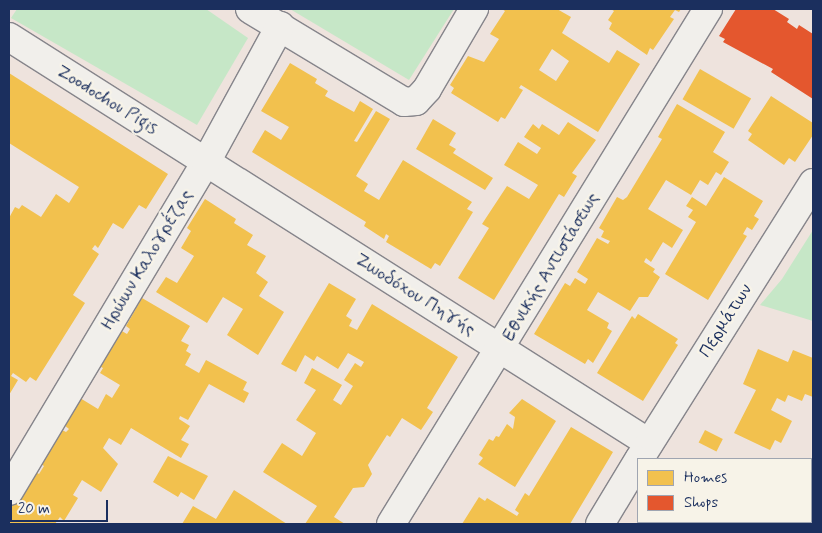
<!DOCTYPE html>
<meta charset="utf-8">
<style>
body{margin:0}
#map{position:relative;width:822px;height:533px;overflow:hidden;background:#eee3dd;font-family:Mynerve,sans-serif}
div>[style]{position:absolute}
.green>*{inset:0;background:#c6e7c7}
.homes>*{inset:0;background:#f2c14e;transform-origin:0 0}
.shops>*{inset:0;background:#e4572e}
.roads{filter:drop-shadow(1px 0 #86858b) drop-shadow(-1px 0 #86858b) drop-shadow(0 1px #86858b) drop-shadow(0 -1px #86858b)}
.minor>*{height:28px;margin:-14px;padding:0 14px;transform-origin:14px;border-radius:14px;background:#f1efeb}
span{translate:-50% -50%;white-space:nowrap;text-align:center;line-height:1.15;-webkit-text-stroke:5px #f7f3e8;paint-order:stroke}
.street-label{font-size:18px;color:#1b2f5e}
.frame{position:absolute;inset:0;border:10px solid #1b2f5e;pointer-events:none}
.legend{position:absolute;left:637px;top:458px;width:175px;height:65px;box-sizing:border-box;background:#f7f3e8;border:1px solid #9fa5b1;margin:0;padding:6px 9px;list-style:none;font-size:15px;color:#1b2f5e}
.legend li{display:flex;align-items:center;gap:10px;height:25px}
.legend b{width:25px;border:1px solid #9fa5b1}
.scale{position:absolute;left:10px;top:500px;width:98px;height:22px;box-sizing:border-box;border:2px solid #1b2f5e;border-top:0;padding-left:6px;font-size:15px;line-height:18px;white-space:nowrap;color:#1b2f5e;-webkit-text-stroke:4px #f7f3e8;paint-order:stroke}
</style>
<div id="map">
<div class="green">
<div style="clip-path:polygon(17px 9px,206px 9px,248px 38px,197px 125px,11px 18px)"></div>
<div style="clip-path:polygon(290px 9px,454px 9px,409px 80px)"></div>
<div style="clip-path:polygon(813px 230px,813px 321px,760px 305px,782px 279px)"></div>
</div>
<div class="homes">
<div style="clip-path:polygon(evenodd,502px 9px,557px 9px,571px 17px,562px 33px,609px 63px,617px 50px,640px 64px,598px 132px,521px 85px,519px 88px,523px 90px,505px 119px,501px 117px,498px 122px,451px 93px,454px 88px,450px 85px,468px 56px,484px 62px,499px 39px,490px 34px,505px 11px,502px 9px,552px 49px,569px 61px,556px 81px,539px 70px,552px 49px)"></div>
<div style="clip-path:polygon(611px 9px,681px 9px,679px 12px,675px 10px,670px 17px,674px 19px,653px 50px,650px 48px,647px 55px,609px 29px,612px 23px,608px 20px,614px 11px)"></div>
<div style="clip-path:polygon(290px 63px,317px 79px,315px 83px,328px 91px,325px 96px,354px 112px,360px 101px,373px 109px,354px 141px,357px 142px,376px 111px,390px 119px,356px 176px,368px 184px,364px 191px,379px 200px,403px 160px,472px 202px,467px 209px,473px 212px,440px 266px,435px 263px,431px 269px,386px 242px,389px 236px,386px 234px,384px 239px,364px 226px,366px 222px,252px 152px,265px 130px,281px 140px,289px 127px,261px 111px)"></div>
<div style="left:700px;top:69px;width:59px;height:35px;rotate:30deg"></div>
<div style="clip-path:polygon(9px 73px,168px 174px,146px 209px,139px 205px,123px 229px,113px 223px,98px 248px,95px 245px,92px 249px,99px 254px,73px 295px,85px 303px,36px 381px,30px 377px,26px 382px,13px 373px,11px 376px,18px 380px,9px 395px,9px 218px,15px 207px,19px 209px,22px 205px,41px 217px,56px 194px,69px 203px,79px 187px,9px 143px)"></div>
<div style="clip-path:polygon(771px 96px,813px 123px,813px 135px,795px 162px,789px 158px,784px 165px,748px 140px,752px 134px,748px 131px)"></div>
<div style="clip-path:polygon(677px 104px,725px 132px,713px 152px,729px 162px,721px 175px,716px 172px,708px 185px,700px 180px,691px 195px,666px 180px,648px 209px,683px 230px,672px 248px,663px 242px,651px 262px,646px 258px,644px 262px,655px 269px,653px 272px,660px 277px,648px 297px,639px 297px,630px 311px,598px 292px,587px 310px,609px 323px,607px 328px,612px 331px,593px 363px,588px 359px,585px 364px,534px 334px,565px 283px,570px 286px,575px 278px,585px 284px,588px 279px,577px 272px,597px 238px,608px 244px,610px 241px,601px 237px,604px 231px,599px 228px,617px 197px,623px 200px,627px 197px,662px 139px,658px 137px)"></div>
<div style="clip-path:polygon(433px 119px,456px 133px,449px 145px,456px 149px,453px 153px,493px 178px,485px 190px,416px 149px)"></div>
<div style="clip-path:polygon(568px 122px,596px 140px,572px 173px,577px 176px,564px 197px,559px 194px,494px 300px,458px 278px,489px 228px,482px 224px,507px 186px,529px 199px,538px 185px,504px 165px,518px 142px,537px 154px,541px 148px,524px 137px,533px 124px,539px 129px,542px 124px,559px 135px)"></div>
<div style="clip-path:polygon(724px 177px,763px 201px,754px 216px,759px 219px,752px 230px,747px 227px,743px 234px,747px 236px,708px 300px,665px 274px,696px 222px,688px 217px,693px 210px,686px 206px,692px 197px,706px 206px)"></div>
<div style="clip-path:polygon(205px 199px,236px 219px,234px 223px,253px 235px,247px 245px,266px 256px,256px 273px,268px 282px,259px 296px,284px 312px,258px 355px,227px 335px,243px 309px,223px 297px,207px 323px,156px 292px,166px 277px,177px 283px,194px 256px,181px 248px,191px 231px,187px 228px)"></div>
<div style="clip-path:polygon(329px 283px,356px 299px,346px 316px,352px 320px,349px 326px,357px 330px,372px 304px,458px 357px,427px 408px,433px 412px,421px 430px,402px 418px,390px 437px,387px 435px,368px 465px,372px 474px,364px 487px,353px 488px,334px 517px,345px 524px,305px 524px,317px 506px,263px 472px,282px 443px,302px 456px,316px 433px,296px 420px,316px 390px,304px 383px,312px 368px,342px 385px,333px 400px,341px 405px,353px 386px,344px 380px,355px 363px,361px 367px,364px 362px,348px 353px,338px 369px,317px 356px,314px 361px,305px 355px,296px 372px,281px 364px)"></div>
<div style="clip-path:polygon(142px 298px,190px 326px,181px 341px,189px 345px,186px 351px,191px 354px,185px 365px,199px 373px,206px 360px,247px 382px,243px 390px,249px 393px,244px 403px,209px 384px,188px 420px,180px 416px,179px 419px,190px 426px,181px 440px,189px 444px,181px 458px,131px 428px,121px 445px,109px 438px,103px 448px,118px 464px,101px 492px,82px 480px,73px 495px,78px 498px,64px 521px,60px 517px,55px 524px,9px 524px,9px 511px,34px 471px,39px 474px,44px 466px,38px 462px,60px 429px,66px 432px,69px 429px,64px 425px,80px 398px,98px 409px,106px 394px,112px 398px,120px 385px,100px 373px,103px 368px,99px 366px,120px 330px,127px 334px,130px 329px,126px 326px)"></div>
<div style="clip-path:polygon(638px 314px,678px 339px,675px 343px,678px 345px,643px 401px,597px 373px,632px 316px,635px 319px)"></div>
<div style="clip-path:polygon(758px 349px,788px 362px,793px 350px,813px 358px,813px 397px,805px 394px,802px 401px,788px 395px,785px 402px,777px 398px,771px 410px,792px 421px,781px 443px,775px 440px,770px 450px,734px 433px,756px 390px,743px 384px)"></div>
<div style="clip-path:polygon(522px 399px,556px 421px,515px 487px,478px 464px,483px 458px,479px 455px,489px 439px,493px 441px,496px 436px,499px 437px,507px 424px,513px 429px,515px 417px,509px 413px)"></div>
<div style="clip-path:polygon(571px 427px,613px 452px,570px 524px,462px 524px,479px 497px,485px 501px,487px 498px,517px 516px,519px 513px,515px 510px,525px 493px,529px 496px)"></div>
<div style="left:705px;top:430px;width:20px;height:14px;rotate:27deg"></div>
<div style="clip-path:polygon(168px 456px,208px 476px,194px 500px,181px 492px,178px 497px,153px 482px)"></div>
<div style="clip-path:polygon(234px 490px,287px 524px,182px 524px,193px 506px,216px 519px)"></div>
<div style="left:654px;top:522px;width:63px;height:3px"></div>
</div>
<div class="shops">
<div style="clip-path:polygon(736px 9px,773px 9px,789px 19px,787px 22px,797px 29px,799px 25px,813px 34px,813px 99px,771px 72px,773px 69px,723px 42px,725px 39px,719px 36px)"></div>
</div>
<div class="roads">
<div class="minor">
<div style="left:250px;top:9px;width:180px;rotate:31.1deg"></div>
<div style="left:404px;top:102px;width:12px;rotate:-5deg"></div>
<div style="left:416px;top:101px;width:16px;rotate:-47deg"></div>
<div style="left:427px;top:89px;width:93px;rotate:-59.6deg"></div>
<div style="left:9px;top:37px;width:758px;rotate:32.39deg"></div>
<div style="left:640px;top:458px;width:325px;rotate:-57.8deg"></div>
<div style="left:9px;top:491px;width:383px;rotate:-59.1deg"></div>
<div style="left:206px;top:162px;width:155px;rotate:-61.4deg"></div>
<div style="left:391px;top:524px;width:605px;rotate:-58.39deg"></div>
<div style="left:600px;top:524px;width:74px;rotate:-58.9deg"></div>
</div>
</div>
<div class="street-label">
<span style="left:107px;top:100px;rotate:32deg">Zoodochou Pigis</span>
<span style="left:147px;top:260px;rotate:-59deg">Ηρώων Καλογρέζας</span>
<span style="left:551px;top:267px;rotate:-59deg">Εθνικής Αντιστάσεως</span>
<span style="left:415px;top:295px;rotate:32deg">Ζωοδόχου Πηγής</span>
<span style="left:726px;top:321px;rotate:-58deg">Περμάτων</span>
</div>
<div class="frame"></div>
<ul class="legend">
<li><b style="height:14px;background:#f2c14e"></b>Homes</li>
<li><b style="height:14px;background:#e4572e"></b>Shops</li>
</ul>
<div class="scale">20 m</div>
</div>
